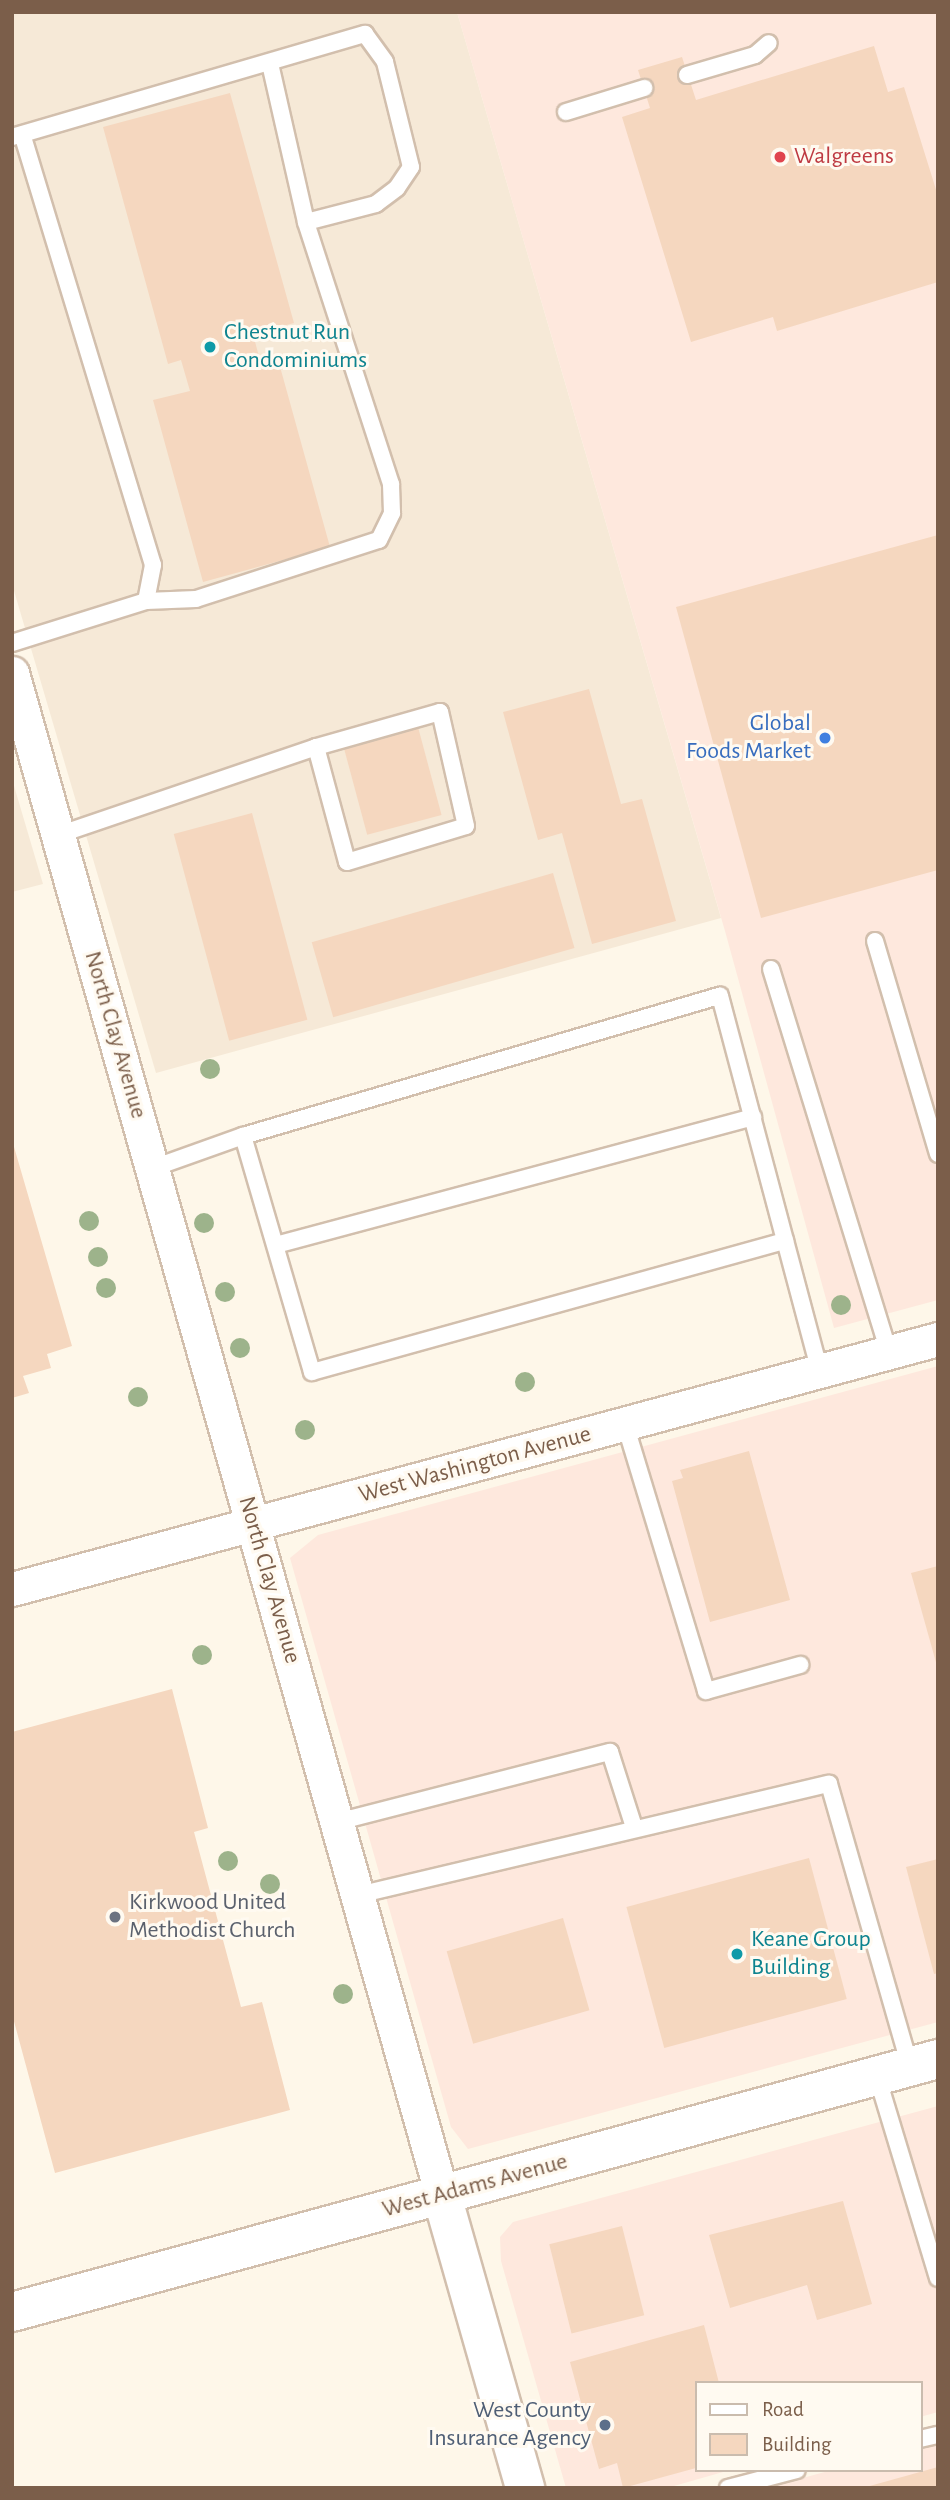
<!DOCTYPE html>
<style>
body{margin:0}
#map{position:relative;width:950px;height:2500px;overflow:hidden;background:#fef7e9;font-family:"Alegreya Sans",sans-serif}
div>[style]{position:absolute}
.residential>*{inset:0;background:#f6e9d7}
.commercial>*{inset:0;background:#fee8dd}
.building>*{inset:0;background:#f5d7bf;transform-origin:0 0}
.roads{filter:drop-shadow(2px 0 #d2bfad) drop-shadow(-2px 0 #d2bfad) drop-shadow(0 2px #d2bfad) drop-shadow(0 -2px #d2bfad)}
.lane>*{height:16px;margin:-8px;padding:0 8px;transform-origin:8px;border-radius:8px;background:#fff}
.street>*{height:33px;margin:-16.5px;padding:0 16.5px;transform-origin:16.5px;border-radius:16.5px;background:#fff}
.secondary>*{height:38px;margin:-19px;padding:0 19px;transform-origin:19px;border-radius:19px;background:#fff}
.trees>*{width:20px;height:20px;margin:-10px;border-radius:50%;background:#9db38b}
.dots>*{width:19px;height:19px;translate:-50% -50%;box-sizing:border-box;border:4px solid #fffaf1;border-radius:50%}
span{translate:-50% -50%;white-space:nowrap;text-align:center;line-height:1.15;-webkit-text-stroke:6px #fffaf1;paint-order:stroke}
.health-label{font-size:24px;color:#be3a42}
.left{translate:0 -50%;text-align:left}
.culture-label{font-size:24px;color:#0d838f}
.shop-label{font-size:24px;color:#366cbe}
.right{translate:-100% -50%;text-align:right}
.street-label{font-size:24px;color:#7b5e4a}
.worship-label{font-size:24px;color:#5b616d}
.service-label{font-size:24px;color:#4e5e75}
.frame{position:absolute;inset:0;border:14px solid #7b5e4a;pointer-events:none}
.legend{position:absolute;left:695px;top:2381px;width:228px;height:91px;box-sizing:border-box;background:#fffaf1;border:2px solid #cabcae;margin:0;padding:9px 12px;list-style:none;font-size:21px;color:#7b5e4a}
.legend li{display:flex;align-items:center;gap:14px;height:35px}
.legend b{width:35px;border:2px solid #cabcae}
</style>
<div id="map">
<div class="residential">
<div style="clip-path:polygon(12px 12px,457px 12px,721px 918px,156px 1073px,12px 584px)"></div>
<div style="clip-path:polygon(12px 779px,43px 884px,12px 892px)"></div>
</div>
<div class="commercial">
<div style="clip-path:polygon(457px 12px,938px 12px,938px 1300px,834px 1328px,725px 931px)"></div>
<div style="clip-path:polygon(938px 1366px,938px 2022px,468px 2149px,451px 2127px,290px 1558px,318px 1535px)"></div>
<div style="clip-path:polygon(938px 2106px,938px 2412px,920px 2417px,920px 2383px,696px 2383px,696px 2470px,730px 2470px,667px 2488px,566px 2488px,501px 2261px,500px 2237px,513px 2222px)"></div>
<div style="clip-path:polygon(938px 2443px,938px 2488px,766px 2488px,832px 2470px,920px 2470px,920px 2447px)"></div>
</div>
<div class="building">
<div style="clip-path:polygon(874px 46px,888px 92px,904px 87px,938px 196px,938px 282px,777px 331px,773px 317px,691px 342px,622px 117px,650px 108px,638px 70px,682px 57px,696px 100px)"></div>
<div style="clip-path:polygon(230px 93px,294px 323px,253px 334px,262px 368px,279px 363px,330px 547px,203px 582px,153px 400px,190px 391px,181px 360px,168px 364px,103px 127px)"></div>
<div style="clip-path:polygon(938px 535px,938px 870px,761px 918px,676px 607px)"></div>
<div style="clip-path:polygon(589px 689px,621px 804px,642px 799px,676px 921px,592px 944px,562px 833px,538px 840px,503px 712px)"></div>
<div style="left:418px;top:727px;width:91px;height:77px;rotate:75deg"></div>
<div style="left:252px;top:813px;width:214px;height:81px;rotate:75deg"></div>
<div style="left:553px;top:873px;width:78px;height:251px;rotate:74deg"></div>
<div style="clip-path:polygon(12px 1140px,72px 1346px,47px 1354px,51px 1368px,23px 1376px,29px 1393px,12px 1398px)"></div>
<div style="clip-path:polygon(749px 1451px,790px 1600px,710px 1622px,672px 1481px,683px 1478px,680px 1470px)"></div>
<div style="clip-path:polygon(938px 1566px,938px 1666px,937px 1666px,911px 1573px)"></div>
<div style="clip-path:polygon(172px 1689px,208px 1828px,194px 1832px,241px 2007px,262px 2002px,290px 2110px,55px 2173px,12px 2014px,12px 1732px)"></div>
<div style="left:809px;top:1858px;width:146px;height:189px;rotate:75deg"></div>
<div style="clip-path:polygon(938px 1859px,938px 1973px,934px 1974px,906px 1867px)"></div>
<div style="left:563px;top:1918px;width:96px;height:121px;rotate:74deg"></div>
<div style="clip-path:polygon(843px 2201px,872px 2304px,817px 2320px,807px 2285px,730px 2308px,709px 2235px)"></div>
<div style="left:622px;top:2226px;width:92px;height:75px;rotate:76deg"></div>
<div style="clip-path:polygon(704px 2325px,719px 2383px,696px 2383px,696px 2468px,623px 2488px,617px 2463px,599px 2469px,570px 2362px)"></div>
<div style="clip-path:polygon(938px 2467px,938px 2488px,866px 2488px,866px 2487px)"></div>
</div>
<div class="roads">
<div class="lane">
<div style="left:687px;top:75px;width:71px;rotate:-16.4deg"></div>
<div style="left:755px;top:55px;width:18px;rotate:-41deg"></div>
<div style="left:566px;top:112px;width:82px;rotate:-17.1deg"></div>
<div style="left:12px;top:137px;width:368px;rotate:-16.3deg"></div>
<div style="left:365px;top:34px;width:34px;rotate:54deg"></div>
<div style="left:385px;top:62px;width:108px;rotate:76.1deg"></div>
<div style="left:411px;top:167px;width:25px;rotate:124deg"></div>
<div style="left:397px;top:188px;width:26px;rotate:143deg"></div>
<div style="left:376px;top:204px;width:72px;rotate:165.6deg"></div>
<div style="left:146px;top:601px;width:50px;rotate:-2.3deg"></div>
<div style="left:196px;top:599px;width:192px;rotate:-17.9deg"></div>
<div style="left:379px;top:540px;width:30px;rotate:-64deg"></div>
<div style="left:392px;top:513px;width:29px;rotate:-92deg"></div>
<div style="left:391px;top:484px;width:275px;rotate:-108deg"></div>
<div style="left:306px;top:222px;width:162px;rotate:-102.8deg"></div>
<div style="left:12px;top:643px;width:140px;rotate:-17.4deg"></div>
<div style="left:146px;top:601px;width:37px;rotate:-79deg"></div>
<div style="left:153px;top:565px;width:450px;rotate:-106.9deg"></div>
<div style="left:58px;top:835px;width:273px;rotate:-18.8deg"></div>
<div style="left:316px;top:747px;width:119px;rotate:74.9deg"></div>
<div style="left:347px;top:862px;width:124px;rotate:-16.8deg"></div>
<div style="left:466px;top:826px;width:117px;rotate:-102.8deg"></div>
<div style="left:440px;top:712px;width:129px;rotate:164.2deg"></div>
<div style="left:875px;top:941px;width:222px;rotate:73.5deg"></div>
<div style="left:771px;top:969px;width:402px;rotate:72.9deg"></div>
<div style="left:243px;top:1136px;width:246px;rotate:73.7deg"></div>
<div style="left:312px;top:1372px;width:491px;rotate:-15.5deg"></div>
<div style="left:153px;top:1168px;width:96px;rotate:-19.6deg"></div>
<div style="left:243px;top:1136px;width:497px;rotate:-16.4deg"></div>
<div style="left:720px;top:996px;width:388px;rotate:75.1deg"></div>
<div style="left:276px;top:1245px;width:494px;rotate:-15deg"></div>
<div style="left:625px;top:1424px;width:279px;rotate:73.1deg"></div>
<div style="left:706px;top:1691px;width:98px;rotate:-15.5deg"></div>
<div style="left:337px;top:1822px;width:282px;rotate:-14.4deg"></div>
<div style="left:610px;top:1752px;width:79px;rotate:72.3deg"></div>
<div style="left:358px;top:1895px;width:484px;rotate:-13.3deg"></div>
<div style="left:829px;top:1784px;width:294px;rotate:74deg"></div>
<div style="left:877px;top:2076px;width:211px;rotate:73.2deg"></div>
<div style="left:920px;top:2439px;width:18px;rotate:-13deg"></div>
<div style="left:728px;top:2488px;width:71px;rotate:-14.6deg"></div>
</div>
<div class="street">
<div style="left:12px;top:673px;width:1583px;rotate:74.23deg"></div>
<div style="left:12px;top:1589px;width:959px;rotate:-15.11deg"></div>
</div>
<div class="secondary">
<div style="left:442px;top:2196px;width:304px;rotate:74.1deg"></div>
<div style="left:12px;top:2312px;width:960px;rotate:-15.28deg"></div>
</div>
</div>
<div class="trees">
<div style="left:210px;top:1069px"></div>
<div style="left:89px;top:1221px"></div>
<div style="left:204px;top:1223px"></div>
<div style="left:98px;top:1257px"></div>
<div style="left:106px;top:1288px"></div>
<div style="left:225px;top:1292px"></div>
<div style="left:841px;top:1305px"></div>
<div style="left:240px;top:1348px"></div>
<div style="left:525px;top:1382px"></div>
<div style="left:138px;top:1397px"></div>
<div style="left:305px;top:1430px"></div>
<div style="left:202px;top:1655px"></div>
<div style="left:228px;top:1861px"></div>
<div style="left:270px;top:1884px"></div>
<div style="left:343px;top:1994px"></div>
</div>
<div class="dots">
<div style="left:780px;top:157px;background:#e0444e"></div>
<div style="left:210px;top:347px;background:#0f9aa8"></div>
<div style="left:825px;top:738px;background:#3f7fe0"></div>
<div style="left:115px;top:1917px;background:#6b7280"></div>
<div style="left:737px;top:1954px;background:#0f9aa8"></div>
<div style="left:605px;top:2425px;background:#5c6f8a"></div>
</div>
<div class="health-label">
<span class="left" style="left:794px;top:157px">Walgreens</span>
</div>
<div class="culture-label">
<span class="left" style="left:224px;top:347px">Chestnut Run<br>Condominiums</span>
<span class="left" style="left:751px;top:1954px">Keane Group<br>Building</span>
</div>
<div class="shop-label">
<span class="right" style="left:811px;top:738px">Global<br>Foods Market</span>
</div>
<div class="street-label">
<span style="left:115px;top:1035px;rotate:74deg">North Clay Avenue</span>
<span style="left:475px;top:1465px;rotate:-15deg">West Washington Avenue</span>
<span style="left:269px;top:1580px;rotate:74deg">North Clay Avenue</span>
<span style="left:475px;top:2186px;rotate:-15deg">West Adams Avenue</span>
</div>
<div class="worship-label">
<span class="left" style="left:129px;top:1917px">Kirkwood United<br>Methodist Church</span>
</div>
<div class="service-label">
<span class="right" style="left:591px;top:2425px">West County<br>Insurance Agency</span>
</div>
<div class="frame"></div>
<ul class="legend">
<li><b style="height:9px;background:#fff"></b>Road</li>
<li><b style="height:19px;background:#f5d7bf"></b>Building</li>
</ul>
</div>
